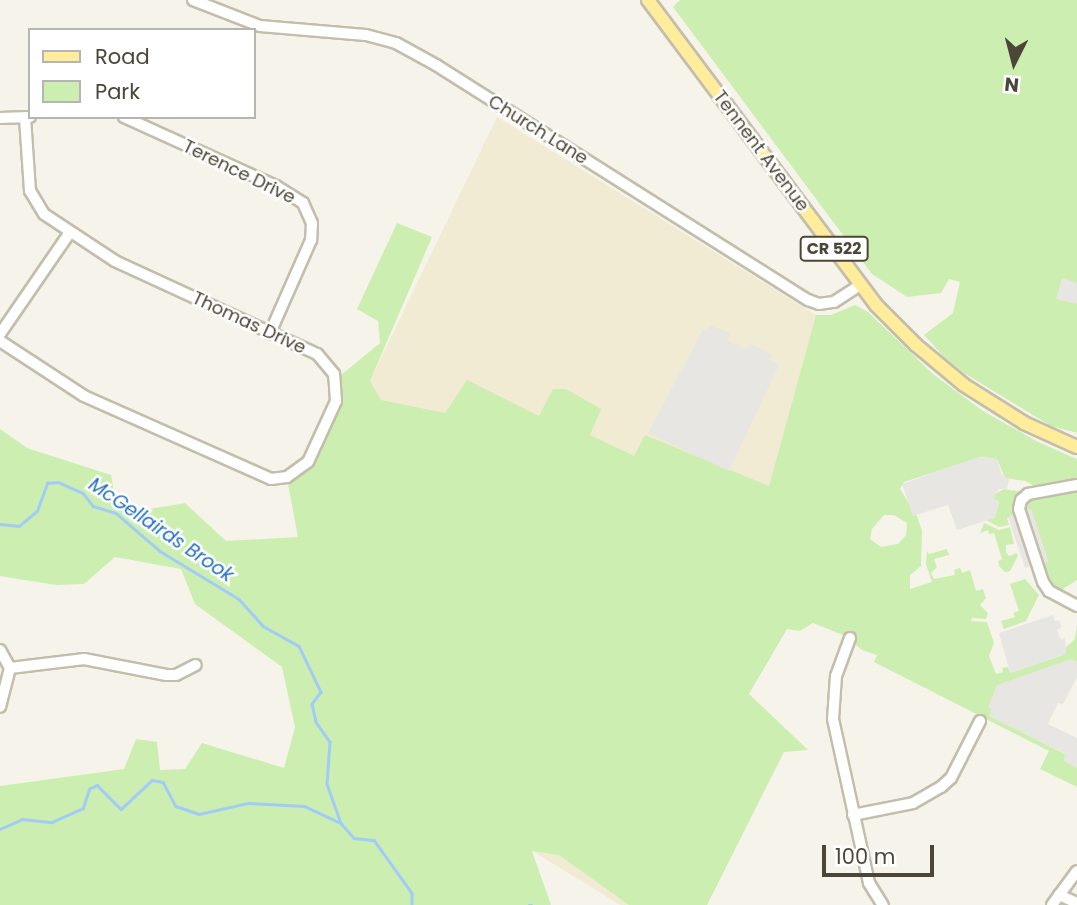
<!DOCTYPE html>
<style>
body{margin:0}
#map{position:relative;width:1077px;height:905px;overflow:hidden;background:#f6f4ea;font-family:Poppins,sans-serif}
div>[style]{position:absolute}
.education>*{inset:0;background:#f1ebd3}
.green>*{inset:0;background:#cceeb0}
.parking>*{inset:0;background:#e8e6e2}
.stream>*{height:2.5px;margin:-1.25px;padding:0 1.25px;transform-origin:1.25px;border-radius:1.25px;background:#a2ccf8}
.roads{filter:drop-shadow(2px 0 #c3beac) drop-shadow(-2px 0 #c3beac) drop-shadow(0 2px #c3beac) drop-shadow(0 -2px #c3beac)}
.minor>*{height:10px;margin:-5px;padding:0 5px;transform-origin:5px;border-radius:5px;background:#fff}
.major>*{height:12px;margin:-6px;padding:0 6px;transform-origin:6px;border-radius:6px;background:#ffed9b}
span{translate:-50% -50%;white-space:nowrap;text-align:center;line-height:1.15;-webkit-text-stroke:5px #fff;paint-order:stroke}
.shield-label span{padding:2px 5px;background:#fff;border:2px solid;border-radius:5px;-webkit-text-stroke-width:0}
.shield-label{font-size:16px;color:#4c4637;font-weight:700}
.street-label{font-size:18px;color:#4c4637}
.water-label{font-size:19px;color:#2470c4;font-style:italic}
.legend{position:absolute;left:28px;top:28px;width:228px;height:91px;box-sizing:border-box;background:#fff;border:2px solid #b7b5af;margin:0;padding:9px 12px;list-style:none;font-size:21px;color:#4c4637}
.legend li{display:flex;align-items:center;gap:14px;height:35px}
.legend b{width:35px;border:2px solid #b7b5af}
.north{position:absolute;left:979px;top:28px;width:70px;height:70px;-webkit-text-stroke:5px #fff;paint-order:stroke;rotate:186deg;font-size:19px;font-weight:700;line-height:28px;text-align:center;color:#4c4637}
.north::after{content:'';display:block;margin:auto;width:24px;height:32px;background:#4c4637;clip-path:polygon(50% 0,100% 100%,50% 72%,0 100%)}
.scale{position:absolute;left:822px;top:845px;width:112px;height:32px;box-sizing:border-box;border:4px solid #4c4637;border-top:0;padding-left:9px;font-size:21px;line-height:24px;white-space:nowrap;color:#4c4637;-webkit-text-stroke:5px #fff;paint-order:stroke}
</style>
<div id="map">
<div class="education">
<div style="clip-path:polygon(497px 117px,816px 315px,769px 486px,707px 905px,620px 905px,531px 850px,370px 381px)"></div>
</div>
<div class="green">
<div style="clip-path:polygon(680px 0,1077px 0,1077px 433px,1051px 426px,964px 373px,943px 356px,924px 335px,953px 313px,960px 282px,949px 279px,941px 293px,907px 297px,872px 274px,673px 7px)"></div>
<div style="clip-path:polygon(evenodd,397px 223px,432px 237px,370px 381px,381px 400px,445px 413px,467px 380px,539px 416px,553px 389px,566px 389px,601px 409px,590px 435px,634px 456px,645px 435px,769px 486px,816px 315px,831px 315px,855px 305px,868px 312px,933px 374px,983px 411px,1038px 442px,1077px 459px,1077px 480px,1037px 487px,1025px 481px,1005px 478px,997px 459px,981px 457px,904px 482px,900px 489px,917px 516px,922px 531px,921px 566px,910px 575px,910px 589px,932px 582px,926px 564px,927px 551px,929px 554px,947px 549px,949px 555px,934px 559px,937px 567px,931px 573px,934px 579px,955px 575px,954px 570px,960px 568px,962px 573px,970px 570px,976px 591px,983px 589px,986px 598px,980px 605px,988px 613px,986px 619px,972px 618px,971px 621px,987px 622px,994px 643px,989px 656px,996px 674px,1003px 672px,1002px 668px,1008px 667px,1010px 673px,1066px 654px,1065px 648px,1075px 639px,1077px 624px,1077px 662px,1071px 659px,992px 709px,990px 715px,1066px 755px,1065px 761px,1077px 768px,1077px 787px,1040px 769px,1049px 751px,874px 662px,877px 655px,862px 650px,843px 635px,813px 623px,800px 631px,787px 629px,749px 694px,808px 750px,784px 752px,707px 905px,629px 905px,559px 855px,532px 851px,551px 905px,0 905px,0 786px,124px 769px,136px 739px,157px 742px,160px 770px,185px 769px,202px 743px,284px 768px,295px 727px,282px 667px,195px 604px,181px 569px,115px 557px,84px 584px,56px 585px,0 576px,0 429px,27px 448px,111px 475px,116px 503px,132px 512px,185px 503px,226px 541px,298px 537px,287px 479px,310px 459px,341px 375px,380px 343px,378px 321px,357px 309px,397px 223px,884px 515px,894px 515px,907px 523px,906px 535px,898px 544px,881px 547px,870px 539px,872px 529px,884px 515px)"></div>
<div style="clip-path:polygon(1077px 488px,1077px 580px,1060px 591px,1044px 573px,1042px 565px,1048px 561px,1031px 510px,1024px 511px,1025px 505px,1034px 498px)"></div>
<div style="clip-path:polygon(1004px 489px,1022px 492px,1014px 503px,1014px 515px,1007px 518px,1009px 525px,999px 527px,986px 520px,994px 518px,999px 502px,994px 499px,995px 494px)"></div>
<div style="clip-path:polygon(984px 523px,999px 530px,1010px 527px,1014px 544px,1006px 545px,1006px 552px,1009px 556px,1017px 553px,1018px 556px,1010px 571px,1005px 572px,999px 566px,998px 561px,1002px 559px,994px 533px,989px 534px,988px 530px,980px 533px)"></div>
<div style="clip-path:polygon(1025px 579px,1039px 595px,1026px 621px,1004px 629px,1001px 621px,1015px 617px,1013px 613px,1019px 611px,1010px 584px)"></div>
</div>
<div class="parking">
<div style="clip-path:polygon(1062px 278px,1077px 283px,1077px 304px,1056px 299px)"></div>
<div style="clip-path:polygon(710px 325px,730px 333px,728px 341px,748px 349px,751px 344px,772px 354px,770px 360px,779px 365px,729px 471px,648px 433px,703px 329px,707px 330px)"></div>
<div style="clip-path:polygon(979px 457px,997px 459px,1002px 475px,1009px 479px,1007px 489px,999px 489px,995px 494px,994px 499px,999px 501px,994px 518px,957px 530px,948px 505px,913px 516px,902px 484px)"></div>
<div style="clip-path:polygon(1024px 508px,1025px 511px,1031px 509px,1048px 561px,1033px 569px,1031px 566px,1025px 568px,1008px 517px)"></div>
<div style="clip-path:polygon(1053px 615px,1055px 621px,1059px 620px,1062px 627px,1057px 630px,1061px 640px,1065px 638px,1066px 654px,1010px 673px,999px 633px)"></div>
<div style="clip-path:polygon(1071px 659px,1077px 662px,1077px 677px,1063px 704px,1058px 703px,1048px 724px,1077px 738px,1077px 768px,1064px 761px,1065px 754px,989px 716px,992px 710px,988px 707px,997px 685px)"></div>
</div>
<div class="stream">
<div style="left:0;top:524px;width:19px;rotate:6deg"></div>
<div style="left:19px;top:526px;width:23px;rotate:-40deg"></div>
<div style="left:37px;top:511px;width:30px;rotate:-70deg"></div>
<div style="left:47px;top:483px;width:11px;rotate:-5deg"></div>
<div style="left:58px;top:482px;width:27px;rotate:24deg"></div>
<div style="left:83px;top:493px;width:16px;rotate:52deg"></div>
<div style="left:93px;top:506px;width:24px;rotate:17deg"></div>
<div style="left:116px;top:513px;width:58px;rotate:40.8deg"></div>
<div style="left:160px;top:551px;width:92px;rotate:31.3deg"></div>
<div style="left:239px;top:599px;width:36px;rotate:48deg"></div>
<div style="left:263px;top:626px;width:41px;rotate:29.1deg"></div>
<div style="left:299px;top:646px;width:51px;rotate:64.4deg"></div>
<div style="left:321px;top:692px;width:15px;rotate:127deg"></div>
<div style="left:312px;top:704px;width:18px;rotate:77deg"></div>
<div style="left:316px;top:722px;width:24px;rotate:55deg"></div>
<div style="left:330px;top:742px;width:42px;rotate:94.1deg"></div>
<div style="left:327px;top:784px;width:41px;rotate:70.3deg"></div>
<div style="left:341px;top:823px;width:20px;rotate:49deg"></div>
<div style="left:354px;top:838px;width:20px;rotate:6deg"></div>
<div style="left:374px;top:840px;width:65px;rotate:54.4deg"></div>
<div style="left:412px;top:893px;width:12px;rotate:90deg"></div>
<div style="left:0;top:829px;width:24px;rotate:-24deg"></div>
<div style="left:22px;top:819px;width:30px;rotate:6deg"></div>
<div style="left:52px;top:822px;width:34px;rotate:-24deg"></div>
<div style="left:83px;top:808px;width:20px;rotate:-72deg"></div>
<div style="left:89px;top:789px;width:9px;rotate:-27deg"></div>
<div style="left:97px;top:785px;width:34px;rotate:45deg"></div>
<div style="left:121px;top:809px;width:42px;rotate:-43.1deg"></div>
<div style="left:152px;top:780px;width:11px;rotate:10deg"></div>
<div style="left:163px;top:782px;width:27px;rotate:62deg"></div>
<div style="left:176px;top:806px;width:24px;rotate:19deg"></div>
<div style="left:199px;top:814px;width:50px;rotate:-12.7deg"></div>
<div style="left:248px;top:803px;width:56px;rotate:3.1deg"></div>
<div style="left:304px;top:806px;width:41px;rotate:24.7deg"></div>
<div style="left:529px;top:905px;width:3px"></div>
</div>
<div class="roads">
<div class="minor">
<div style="left:193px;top:0;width:72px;rotate:21.2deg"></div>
<div style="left:260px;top:26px;width:106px;rotate:4.9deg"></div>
<div style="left:366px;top:35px;width:31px;rotate:15deg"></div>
<div style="left:396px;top:43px;width:46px;rotate:28.8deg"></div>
<div style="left:436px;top:65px;width:440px;rotate:32.3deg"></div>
<div style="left:808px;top:300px;width:12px;rotate:20deg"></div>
<div style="left:819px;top:304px;width:15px;rotate:-8deg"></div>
<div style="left:834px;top:302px;width:31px;rotate:-33deg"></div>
<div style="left:124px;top:117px;width:167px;rotate:24.4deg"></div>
<div style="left:276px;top:186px;width:32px;rotate:32deg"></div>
<div style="left:303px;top:203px;width:22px;rotate:66deg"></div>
<div style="left:312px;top:223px;width:17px;rotate:93deg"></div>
<div style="left:311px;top:240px;width:102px;rotate:113.8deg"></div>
<div style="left:0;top:118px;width:30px;rotate:-2deg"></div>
<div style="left:0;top:334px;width:124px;rotate:-55.5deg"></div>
<div style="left:0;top:341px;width:100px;rotate:33.2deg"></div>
<div style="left:84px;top:396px;width:205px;rotate:23.9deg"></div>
<div style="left:271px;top:479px;width:16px;rotate:-7deg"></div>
<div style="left:287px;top:477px;width:26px;rotate:-36deg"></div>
<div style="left:308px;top:462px;width:67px;rotate:-65.3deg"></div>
<div style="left:336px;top:401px;width:27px;rotate:-94deg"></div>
<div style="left:334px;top:374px;width:26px;rotate:-130deg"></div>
<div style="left:317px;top:354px;width:222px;rotate:-155.3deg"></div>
<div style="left:115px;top:261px;width:85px;rotate:-146.5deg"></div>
<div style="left:44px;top:214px;width:27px;rotate:-121deg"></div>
<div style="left:30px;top:191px;width:74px;rotate:-93.9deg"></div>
<div style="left:1077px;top:485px;width:50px;rotate:169.6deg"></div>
<div style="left:1028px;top:494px;width:9px;rotate:139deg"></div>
<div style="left:1021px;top:500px;width:9px;rotate:103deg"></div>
<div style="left:1019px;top:509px;width:77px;rotate:71.8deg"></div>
<div style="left:1043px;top:582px;width:11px;rotate:56deg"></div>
<div style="left:1049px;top:591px;width:32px;rotate:28deg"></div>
<div style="left:850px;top:638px;width:40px;rotate:110.2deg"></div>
<div style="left:836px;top:676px;width:43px;rotate:94deg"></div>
<div style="left:833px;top:719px;width:168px;rotate:77.6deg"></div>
<div style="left:869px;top:883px;width:26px;rotate:58deg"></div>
<div style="left:0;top:650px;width:21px;rotate:61deg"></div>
<div style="left:10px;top:668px;width:40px;rotate:104.4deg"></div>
<div style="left:10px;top:668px;width:75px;rotate:-6.9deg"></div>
<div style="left:84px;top:659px;width:84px;rotate:11deg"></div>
<div style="left:166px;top:675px;width:10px"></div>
<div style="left:176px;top:675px;width:22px;rotate:-27deg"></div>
<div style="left:853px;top:815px;width:61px;rotate:-11.3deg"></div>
<div style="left:913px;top:803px;width:32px;rotate:-30deg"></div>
<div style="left:941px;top:787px;width:13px;rotate:-42deg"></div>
<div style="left:951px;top:778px;width:64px;rotate:-63deg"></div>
<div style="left:1059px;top:895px;width:20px;rotate:24deg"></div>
<div style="left:1052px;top:905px;width:42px;rotate:-53.7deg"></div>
</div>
<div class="major">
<div style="left:648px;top:0;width:381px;rotate:53.2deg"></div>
<div style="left:876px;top:305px;width:57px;rotate:45deg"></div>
<div style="left:916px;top:345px;width:62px;rotate:39.8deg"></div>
<div style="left:964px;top:385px;width:71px;rotate:32.3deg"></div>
<div style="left:1024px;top:423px;width:58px;rotate:24.4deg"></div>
</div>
</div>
<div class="shield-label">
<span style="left:834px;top:249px">CR 522</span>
</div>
<div class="street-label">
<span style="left:538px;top:130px;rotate:32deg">Church Lane</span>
<span style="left:761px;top:151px;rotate:53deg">Tennent Avenue</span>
<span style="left:239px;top:172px;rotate:26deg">Terence Drive</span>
<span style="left:249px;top:323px;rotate:25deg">Thomas Drive</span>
</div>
<div class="water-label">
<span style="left:161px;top:530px;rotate:34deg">McGellairds Brook</span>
</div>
<ul class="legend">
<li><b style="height:9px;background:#ffed9b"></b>Road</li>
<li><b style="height:19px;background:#cceeb0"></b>Park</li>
</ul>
<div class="north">N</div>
<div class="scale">100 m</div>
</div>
